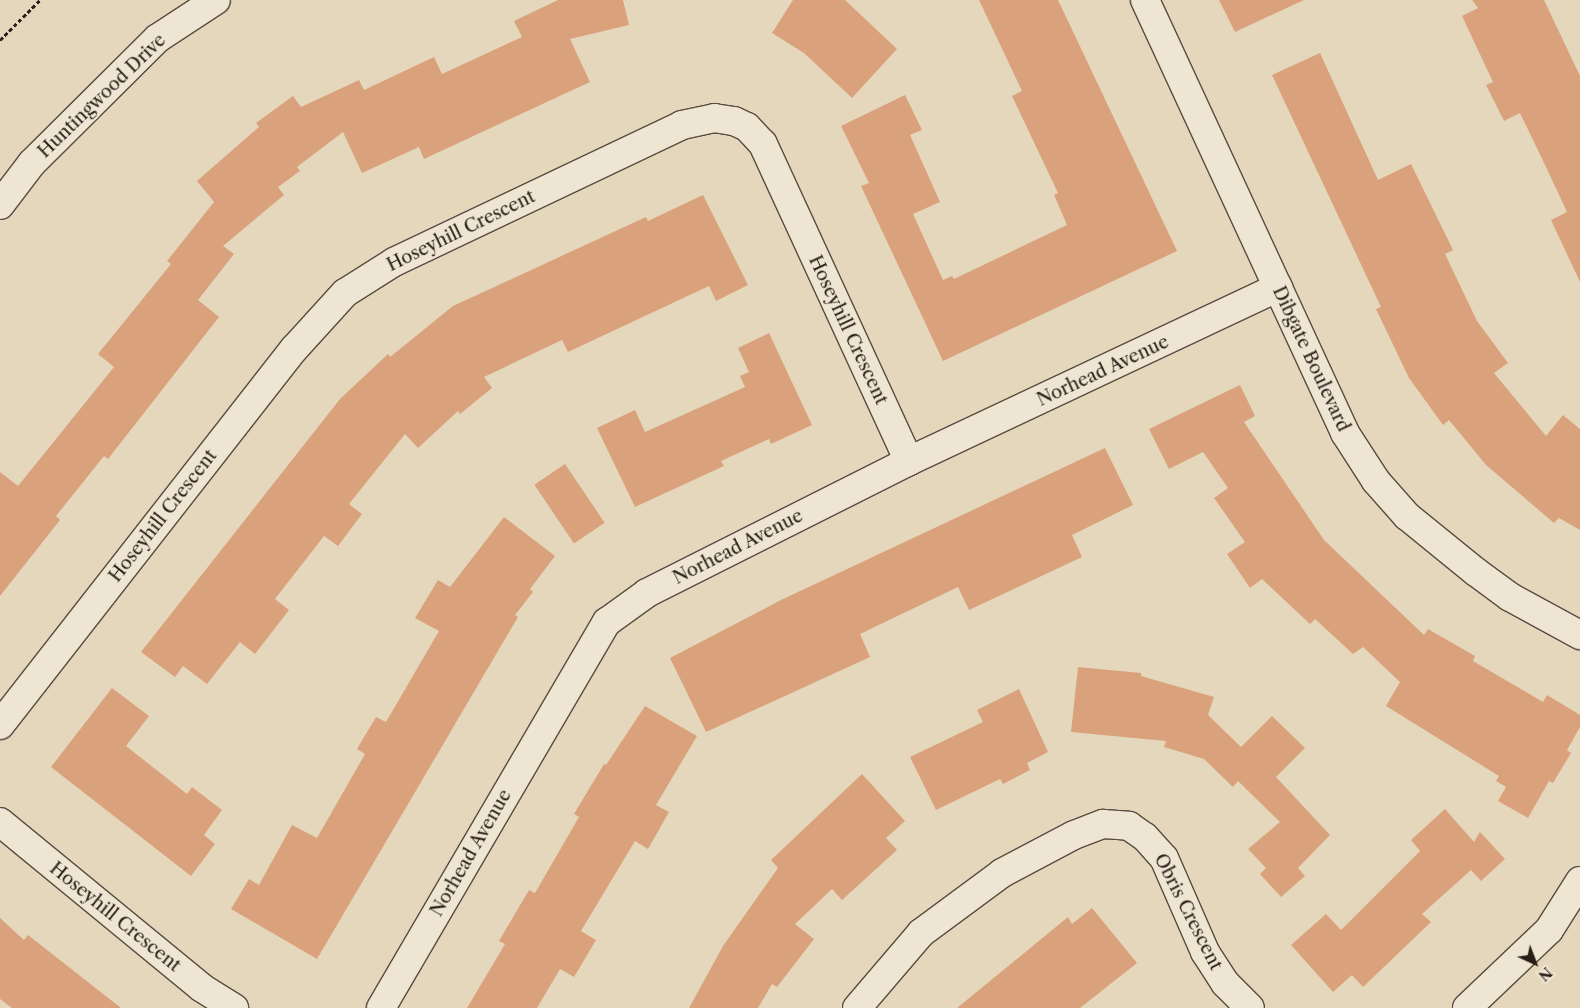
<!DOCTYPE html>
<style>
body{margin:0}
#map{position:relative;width:1580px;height:1008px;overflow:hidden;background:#e5d7bc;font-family:"Libre Caslon Text",serif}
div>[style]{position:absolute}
.building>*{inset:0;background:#daa27c;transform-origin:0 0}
.path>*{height:3px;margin-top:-1.5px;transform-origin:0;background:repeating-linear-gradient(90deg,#291e16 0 4px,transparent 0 6.5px)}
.roads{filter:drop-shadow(1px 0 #584c40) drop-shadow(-1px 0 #584c40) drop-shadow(0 1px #584c40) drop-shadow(0 -1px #584c40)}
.minor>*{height:28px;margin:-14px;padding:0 14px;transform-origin:14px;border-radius:14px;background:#eee5d3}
span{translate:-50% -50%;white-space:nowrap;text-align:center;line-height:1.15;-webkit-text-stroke:4px #eee5d3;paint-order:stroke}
.street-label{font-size:18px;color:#291e16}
.north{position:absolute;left:1510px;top:938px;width:50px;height:50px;-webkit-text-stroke:4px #eee5d3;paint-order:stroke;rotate:137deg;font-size:14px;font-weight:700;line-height:20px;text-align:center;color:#291e16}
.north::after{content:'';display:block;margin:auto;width:18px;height:22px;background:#291e16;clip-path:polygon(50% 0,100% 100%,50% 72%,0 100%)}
</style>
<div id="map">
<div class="building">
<div style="clip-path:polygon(558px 0,623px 0,629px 25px,570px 39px,590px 82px,424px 159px,419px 147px,362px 173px,343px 132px,297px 167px,300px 171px,278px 187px,284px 195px,223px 246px,234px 254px,198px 300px,219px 317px,108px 459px,104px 456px,56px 516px,60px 520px,0 596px,0 472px,18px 486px,114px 367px,98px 354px,171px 264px,167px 261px,214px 202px,197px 181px,259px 127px,256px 123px,293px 96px,301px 107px,359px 80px,364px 90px,434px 57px,442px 74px,522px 37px,514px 21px)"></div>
<div style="clip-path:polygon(793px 0,845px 0,897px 49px,852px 98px,804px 53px,772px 33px)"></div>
<div style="clip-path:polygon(979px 0,1058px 0,1177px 251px,943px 361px,861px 186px,869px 183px,841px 126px,905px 95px,922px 130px,910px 135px,940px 202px,913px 214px,943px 280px,952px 276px,954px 279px,1067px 225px,1054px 195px,1058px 193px,1012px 96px,1022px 91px)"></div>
<div style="clip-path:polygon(1219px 0,1304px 0,1235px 32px)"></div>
<div style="clip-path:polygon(1472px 0,1544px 0,1580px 76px,1580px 282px,1551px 220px,1567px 212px,1546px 167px,1520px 113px,1504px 121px,1486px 85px,1493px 82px,1462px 16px,1478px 8px)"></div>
<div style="clip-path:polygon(1320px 53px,1378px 180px,1411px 164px,1453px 250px,1445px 254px,1477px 321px,1508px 363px,1494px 373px,1546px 436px,1563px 415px,1580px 429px,1580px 530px,1559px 518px,1554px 523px,1486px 465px,1449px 420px,1443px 425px,1409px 378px,1376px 309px,1381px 307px,1272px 75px)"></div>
<div style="clip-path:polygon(703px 195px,748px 285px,716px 301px,709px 286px,568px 352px,562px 340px,484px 377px,492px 388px,460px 414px,458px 411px,418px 448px,405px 434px,349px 504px,362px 514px,338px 546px,324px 536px,275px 599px,289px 610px,255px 654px,240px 642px,207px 684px,183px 666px,175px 677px,141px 652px,340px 399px,388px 354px,390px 357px,453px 306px,646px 217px,648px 221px)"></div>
<div style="clip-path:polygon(769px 333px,812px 425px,771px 444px,769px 439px,721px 461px,724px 466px,635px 507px,597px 428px,635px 410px,645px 432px,745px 387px,740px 376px,749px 372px,738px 348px)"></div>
<div style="clip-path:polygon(1240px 385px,1255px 416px,1244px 422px,1324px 540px,1424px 635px,1428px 629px,1475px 656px,1473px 661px,1543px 702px,1547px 695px,1580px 715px,1580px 727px,1567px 750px,1571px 753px,1553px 783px,1549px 781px,1528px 818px,1498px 801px,1506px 787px,1496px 781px,1499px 776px,1386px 706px,1400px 682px,1363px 647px,1353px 654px,1315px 619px,1310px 624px,1262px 579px,1250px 588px,1227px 554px,1245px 542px,1214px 498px,1228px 488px,1203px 452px,1169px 469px,1149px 429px)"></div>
<div style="clip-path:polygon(1105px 448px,1133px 505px,1072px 535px,1082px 557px,969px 610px,958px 587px,860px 634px,870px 657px,706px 732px,670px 658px,781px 600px)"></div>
<div style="left:565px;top:464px;width:71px;height:37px;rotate:56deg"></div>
<div style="clip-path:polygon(504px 517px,555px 556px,530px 589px,533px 592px,515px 615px,518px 617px,317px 959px,231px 909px,249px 879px,259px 885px,292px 825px,317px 838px,365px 754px,357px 749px,376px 717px,386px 722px,439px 631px,415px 618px,438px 580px,450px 587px)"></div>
<div style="clip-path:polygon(1078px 667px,1141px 673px,1141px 676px,1214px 697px,1208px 715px,1241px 747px,1272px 716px,1305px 748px,1276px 777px,1330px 835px,1298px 868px,1305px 876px,1281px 897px,1260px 874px,1266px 868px,1248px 849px,1280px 822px,1238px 781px,1233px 787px,1204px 759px,1164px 747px,1166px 741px,1071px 732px)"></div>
<div style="clip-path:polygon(112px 688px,149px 716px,126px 746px,187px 794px,192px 787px,222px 810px,204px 835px,215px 844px,191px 876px,51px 767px)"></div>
<div style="clip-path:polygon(1019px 689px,1048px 752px,1027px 763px,1030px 770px,1003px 784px,1000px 779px,936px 810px,910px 757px,983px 722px,977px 710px)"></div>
<div style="clip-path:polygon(645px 706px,697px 736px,656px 805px,669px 812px,648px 849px,635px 841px,581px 931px,596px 940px,574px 977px,560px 969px,537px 1008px,467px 1008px,505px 944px,499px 941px,529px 890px,535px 893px,579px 817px,574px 814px,604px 764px,606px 765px)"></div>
<div style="clip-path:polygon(862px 774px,905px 821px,886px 838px,897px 850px,842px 900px,832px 889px,795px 924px,814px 939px,777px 987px,772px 984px,758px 1008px,689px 1008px,723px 946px,778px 868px,771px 860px)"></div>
<div style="clip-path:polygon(1445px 809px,1474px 842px,1480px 832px,1505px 859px,1481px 881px,1471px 870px,1422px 914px,1431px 922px,1363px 987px,1352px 975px,1333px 992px,1291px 945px,1326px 914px,1341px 930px,1420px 851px,1411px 840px)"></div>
<div style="clip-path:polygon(1092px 908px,1137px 963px,1080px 1008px,957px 1008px,1068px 917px,1072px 924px)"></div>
<div style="clip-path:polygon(0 918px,24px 940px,28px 935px,121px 1008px,12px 1008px,0 999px)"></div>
</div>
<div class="path">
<div style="left:0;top:40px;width:57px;rotate:-45deg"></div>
</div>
<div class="roads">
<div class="minor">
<div style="left:1145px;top:0;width:477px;rotate:65.2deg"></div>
<div style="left:1345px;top:433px;width:57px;rotate:57.1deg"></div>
<div style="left:1376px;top:481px;width:47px;rotate:48.5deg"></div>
<div style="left:1407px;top:516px;width:89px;rotate:39.1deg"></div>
<div style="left:1476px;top:572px;width:42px;rotate:36.3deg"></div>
<div style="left:1510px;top:597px;width:80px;rotate:28.5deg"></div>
<div style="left:0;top:205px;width:53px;rotate:-52.7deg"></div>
<div style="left:32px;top:163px;width:177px;rotate:-44.8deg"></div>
<div style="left:158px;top:38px;width:69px;rotate:-33.2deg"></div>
<div style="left:0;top:725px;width:477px;rotate:-52deg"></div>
<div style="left:294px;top:349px;width:76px;rotate:-47.7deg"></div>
<div style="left:345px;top:293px;width:58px;rotate:-32.3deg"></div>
<div style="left:394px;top:262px;width:319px;rotate:-25.4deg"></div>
<div style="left:682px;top:125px;width:33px;rotate:-12deg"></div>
<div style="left:714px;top:118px;width:20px;rotate:9deg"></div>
<div style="left:734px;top:121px;width:14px;rotate:25deg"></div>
<div style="left:747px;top:127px;width:23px;rotate:47deg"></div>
<div style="left:763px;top:144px;width:349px;rotate:65.3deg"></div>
<div style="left:0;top:822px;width:261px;rotate:39.4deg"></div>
<div style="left:202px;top:988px;width:38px;rotate:32deg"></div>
<div style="left:381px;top:1008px;width:447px;rotate:-59.7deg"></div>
<div style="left:607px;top:622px;width:49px;rotate:-35.9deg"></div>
<div style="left:647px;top:593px;width:293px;rotate:-26.7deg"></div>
<div style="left:909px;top:461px;width:408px;rotate:-25.2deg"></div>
<div style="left:857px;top:1008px;width:99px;rotate:-49.5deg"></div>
<div style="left:921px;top:933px;width:101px;rotate:-36.5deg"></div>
<div style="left:1002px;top:873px;width:81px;rotate:-27.8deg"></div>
<div style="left:1074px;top:835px;width:31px;rotate:-21deg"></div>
<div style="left:1103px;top:824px;width:26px;rotate:4deg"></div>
<div style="left:1129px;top:826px;width:19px;rotate:35deg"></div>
<div style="left:1145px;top:837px;width:28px;rotate:48deg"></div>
<div style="left:1164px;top:858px;width:103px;rotate:66.4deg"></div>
<div style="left:1205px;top:952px;width:37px;rotate:57deg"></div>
<div style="left:1225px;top:983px;width:35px;rotate:45deg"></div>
<div style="left:1467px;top:1008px;width:113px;rotate:-43.6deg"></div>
<div style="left:1549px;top:930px;width:58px;rotate:-57.7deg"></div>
</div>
</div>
<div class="street-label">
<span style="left:102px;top:96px;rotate:-44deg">Huntingwood Drive</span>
<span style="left:461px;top:231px;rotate:-26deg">Hoseyhill Crescent</span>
<span style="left:848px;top:330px;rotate:65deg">Hoseyhill Crescent</span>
<span style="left:1311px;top:359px;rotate:65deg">Dibgate Boulevard</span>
<span style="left:1103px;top:371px;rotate:-25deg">Norhead Avenue</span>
<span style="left:163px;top:516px;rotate:-52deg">Hoseyhill Crescent</span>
<span style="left:738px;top:547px;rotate:-27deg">Norhead Avenue</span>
<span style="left:471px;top:853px;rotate:-60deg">Norhead Avenue</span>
<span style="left:1188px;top:912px;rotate:63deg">Obris Crescent</span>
<span style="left:115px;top:917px;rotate:39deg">Hoseyhill Crescent</span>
</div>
<div class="north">N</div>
</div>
